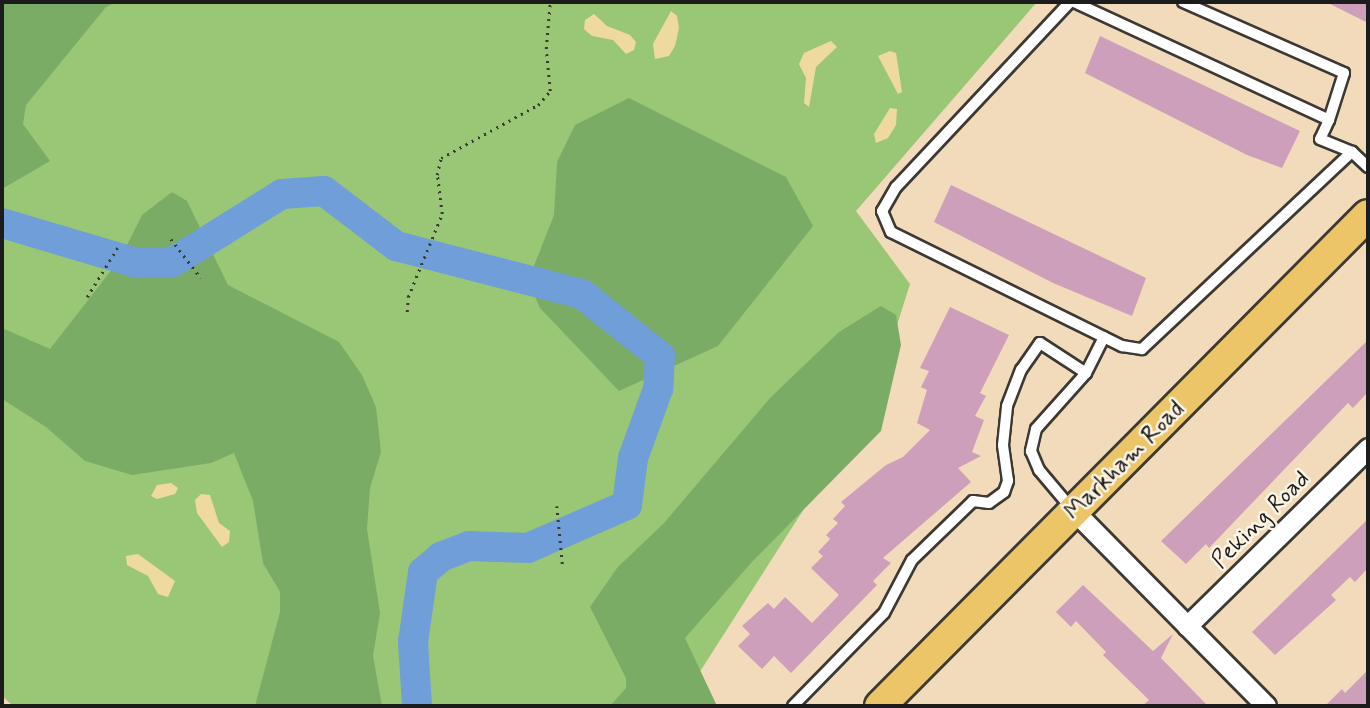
<!DOCTYPE html>
<style>
body{margin:0}
#map{position:relative;width:1370px;height:708px;overflow:hidden;background:#f2dbbb;font-family:Mynerve,sans-serif}
div>[style]{position:absolute}
.green>*{inset:0;background:#9ac775}
.forest>*{inset:0;background:#7bac66}
.sand>*{inset:0;background:#eeda9e}
.river>*{height:30px;margin:-15px;padding:0 15px;transform-origin:15px;border-radius:15px;background:#709ed8}
.building>*{inset:0;background:#ce9fba}
.path>*{height:2.5px;margin-top:-1.25px;transform-origin:0;background:repeating-linear-gradient(90deg,#3c3934 0 2px,transparent 0 7px)}
.roads{filter:drop-shadow(2px 0 #3c3934) drop-shadow(-2px 0 #3c3934) drop-shadow(0 2px #3c3934) drop-shadow(0 -2px #3c3934)}
.lane>*{height:10px;margin:-5px;padding:0 5px;transform-origin:5px;border-radius:5px;background:#fff}
.street>*{height:19px;margin:-9.5px;padding:0 9.5px;transform-origin:9.5px;border-radius:9.5px;background:#fff}
.primary>*{height:30px;margin:-15px;padding:0 15px;transform-origin:15px;border-radius:15px;background:#ecc569}
span{translate:-50% -50%;white-space:nowrap;text-align:center;line-height:1.15;-webkit-text-stroke:5px #fcf5e5;paint-order:stroke}
.street-label{font-size:24px;color:#1c1c1c}
.frame{position:absolute;inset:0;border:4px solid #1c1c1c;pointer-events:none}
</style>
<div id="map">
<div class="green">
<div style="clip-path:polygon(2px 2px,1037px 2px,856px 211px,910px 284px,873px 401px,678px 706px,13px 706px,2px 696px)"></div>
</div>
<div class="forest">
<div style="clip-path:polygon(2px 2px,116px 2px,106px 7px,26px 105px,23px 124px,50px 161px,2px 189px)"></div>
<div style="clip-path:polygon(629px 98px,786px 177px,813px 226px,718px 346px,619px 391px,540px 308px,528px 281px,554px 215px,557px 162px,575px 125px)"></div>
<div style="clip-path:polygon(172px 192px,187px 201px,228px 285px,339px 342px,362px 375px,376px 407px,381px 452px,370px 488px,367px 529px,380px 613px,373px 656px,382px 706px,255px 706px,280px 612px,280px 592px,263px 563px,253px 501px,234px 453px,211px 463px,132px 475px,85px 461px,46px 427px,2px 399px,2px 328px,50px 349px,120px 259px,142px 215px)"></div>
<div style="clip-path:polygon(881px 306px,896px 315px,901px 345px,881px 431px,751px 563px,685px 638px,717px 706px,610px 706px,626px 688px,626px 678px,590px 607px,617px 568px,664px 523px,771px 397px,839px 332px)"></div>
</div>
<div class="sand">
<div style="clip-path:polygon(671px 11px,677px 16px,679px 28px,675px 46px,669px 56px,655px 59px,653px 44px)"></div>
<div style="clip-path:polygon(594px 14px,607px 26px,630px 35px,636px 42px,634px 50px,626px 54px,613px 40px,592px 36px,584px 29px,585px 20px)"></div>
<div style="clip-path:polygon(831px 41px,837px 47px,816px 67px,809px 107px,804px 103px,806px 78px,799px 64px,804px 53px)"></div>
<div style="clip-path:polygon(890px 51px,896px 53px,902px 92px,898px 94px,878px 56px)"></div>
<div style="clip-path:polygon(890px 108px,897px 109px,896px 125px,888px 138px,876px 143px,874px 134px)"></div>
<div style="clip-path:polygon(171px 483px,178px 488px,175px 494px,157px 499px,151px 496px,157px 485px)"></div>
<div style="clip-path:polygon(201px 494px,210px 495px,219px 523px,230px 531px,229px 542px,222px 547px,197px 513px,195px 500px)"></div>
<div style="clip-path:polygon(138px 554px,175px 581px,168px 597px,158px 594px,148px 576px,127px 565px,126px 556px)"></div>
</div>
<div class="river">
<div style="left:2px;top:223px;width:140px;rotate:16.6deg"></div>
<div style="left:136px;top:263px;width:37px;rotate:-2deg"></div>
<div style="left:173px;top:262px;width:128px;rotate:-32deg"></div>
<div style="left:282px;top:194px;width:42px;rotate:-4.1deg"></div>
<div style="left:324px;top:191px;width:91px;rotate:37.4deg"></div>
<div style="left:396px;top:246px;width:192px;rotate:14.5deg"></div>
<div style="left:582px;top:294px;width:100px;rotate:38.5deg"></div>
<div style="left:660px;top:356px;width:33px;rotate:93deg"></div>
<div style="left:658px;top:389px;width:73px;rotate:109.9deg"></div>
<div style="left:633px;top:458px;width:47px;rotate:97.3deg"></div>
<div style="left:627px;top:505px;width:108px;rotate:156.5deg"></div>
<div style="left:528px;top:548px;width:59px;rotate:-178.1deg"></div>
<div style="left:469px;top:546px;width:30px;rotate:159deg"></div>
<div style="left:441px;top:557px;width:23px;rotate:140deg"></div>
<div style="left:423px;top:572px;width:71px;rotate:98.1deg"></div>
<div style="left:413px;top:642px;width:64px;rotate:86.4deg"></div>
</div>
<div class="building">
<div style="clip-path:polygon(1326px 2px,1368px 2px,1368px 23px)"></div>
<div style="clip-path:polygon(1100px 36px,1300px 131px,1282px 168px,1247px 155px,1085px 73px)"></div>
<div style="clip-path:polygon(951px 185px,1146px 278px,1132px 316px,1053px 283px,934px 222px)"></div>
<div style="clip-path:polygon(950px 307px,1009px 335px,980px 393px,986px 396px,975px 416px,984px 420px,972px 452px,981px 456px,958px 468px,971px 482px,883px 558px,891px 563px,873px 581px,877px 585px,791px 673px,774px 656px,762px 669px,738px 646px,750px 634px,742px 626px,768px 603px,774px 609px,785px 597px,812px 623px,839px 595px,811px 568px,823px 556px,818px 552px,830px 539px,826px 535px,838px 523px,833px 519px,845px 506px,841px 502px,886px 465px,903px 457px,930px 430px,917px 423px,927px 390px,921px 387px,929px 371px,920px 368px)"></div>
<div style="clip-path:polygon(1368px 340px,1368px 392px,1353px 408px,1348px 403px,1209px 548px,1206px 544px,1186px 564px,1161px 541px)"></div>
<div style="clip-path:polygon(1368px 519px,1368px 568px,1355px 582px,1350px 577px,1331px 595px,1336px 600px,1275px 655px,1252px 632px)"></div>
<div style="clip-path:polygon(1083px 585px,1153px 651px,1173px 634px,1161px 658px,1208px 706px,1142px 706px,1149px 700px,1103px 655px,1106px 652px,1076px 621px,1071px 627px,1056px 612px)"></div>
<div style="clip-path:polygon(1368px 670px,1368px 706px,1325px 706px,1342px 689px,1345px 693px)"></div>
</div>
<div class="path">
<div style="left:171px;top:239px;width:49px;rotate:52.4deg"></div>
<div style="left:87px;top:297px;width:59px;rotate:-58.2deg"></div>
<div style="left:407px;top:312px;width:15px;rotate:-86deg"></div>
<div style="left:408px;top:297px;width:90px;rotate:-67.7deg"></div>
<div style="left:442px;top:214px;width:39px;rotate:-97deg"></div>
<div style="left:437px;top:175px;width:17px;rotate:-77deg"></div>
<div style="left:441px;top:158px;width:111px;rotate:-28.7deg"></div>
<div style="left:538px;top:105px;width:18px;rotate:-49deg"></div>
<div style="left:550px;top:91px;width:42px;rotate:-95.4deg"></div>
<div style="left:546px;top:49px;width:47px;rotate:-85.1deg"></div>
<div style="left:557px;top:506px;width:62px;rotate:84.5deg"></div>
</div>
<div class="roads">
<div class="lane">
<div style="left:1070px;top:2px;width:254px;rotate:133.2deg"></div>
<div style="left:896px;top:187px;width:28px;rotate:120deg"></div>
<div style="left:882px;top:211px;width:23px;rotate:67deg"></div>
<div style="left:891px;top:232px;width:258px;rotate:26.3deg"></div>
<div style="left:1122px;top:346px;width:20px;rotate:9deg"></div>
<div style="left:1142px;top:349px;width:288px;rotate:-43.2deg"></div>
<div style="left:1074px;top:2px;width:281px;rotate:24.8deg"></div>
<div style="left:1329px;top:120px;width:21px;rotate:115deg"></div>
<div style="left:1320px;top:139px;width:35px;rotate:22deg"></div>
<div style="left:1352px;top:152px;width:22px;rotate:43deg"></div>
<div style="left:1183px;top:2px;width:176px;rotate:23.8deg"></div>
<div style="left:1344px;top:73px;width:49px;rotate:107.7deg"></div>
<div style="left:1086px;top:373px;width:40px;rotate:-63.4deg"></div>
<div style="left:793px;top:706px;width:130px;rotate:-45.6deg"></div>
<div style="left:884px;top:613px;width:60px;rotate:-62.2deg"></div>
<div style="left:912px;top:560px;width:85px;rotate:-44deg"></div>
<div style="left:973px;top:501px;width:16px;rotate:7deg"></div>
<div style="left:989px;top:503px;width:19px;rotate:-36deg"></div>
<div style="left:1004px;top:492px;width:12px;rotate:-70deg"></div>
<div style="left:1008px;top:481px;width:36px;rotate:-98deg"></div>
<div style="left:1003px;top:445px;width:39px;rotate:-84deg"></div>
<div style="left:1007px;top:406px;width:39px;rotate:-69deg"></div>
<div style="left:1021px;top:370px;width:33px;rotate:-55deg"></div>
<div style="left:1040px;top:343px;width:55px;rotate:33.1deg"></div>
<div style="left:1086px;top:373px;width:75px;rotate:131.8deg"></div>
<div style="left:1036px;top:429px;width:23px;rotate:103deg"></div>
<div style="left:1031px;top:451px;width:21px;rotate:67deg"></div>
<div style="left:1039px;top:470px;width:51px;rotate:49.8deg"></div>
</div>
<div class="street">
<div style="left:1075px;top:512px;width:272px;rotate:45.4deg"></div>
<div style="left:1187px;top:626px;width:254px;rotate:-44.5deg"></div>
</div>
<div class="primary">
<div style="left:880px;top:706px;width:692px;rotate:-45.18deg"></div>
</div>
</div>
<div class="street-label">
<span style="left:1125px;top:461px;rotate:-45deg">Markham Road</span>
<span style="left:1261px;top:520px;rotate:-45deg">Peking Road</span>
</div>
<div class="frame"></div>
</div>
